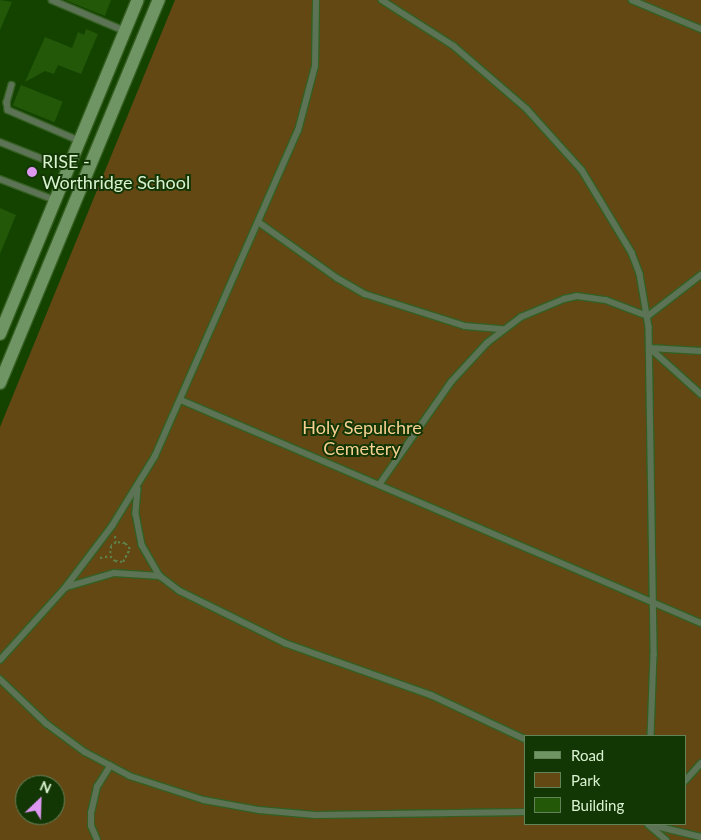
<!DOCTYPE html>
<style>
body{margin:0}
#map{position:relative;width:701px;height:840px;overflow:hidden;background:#144300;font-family:Lato,sans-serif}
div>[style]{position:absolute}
.green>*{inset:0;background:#644814}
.building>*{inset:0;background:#225808;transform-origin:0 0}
.path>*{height:2px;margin-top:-1px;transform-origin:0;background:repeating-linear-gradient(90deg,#5c844d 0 2.5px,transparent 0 5px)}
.roads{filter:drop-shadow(1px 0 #345f21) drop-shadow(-1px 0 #345f21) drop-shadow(0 1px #345f21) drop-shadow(0 -1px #345f21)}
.service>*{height:5.5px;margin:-2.75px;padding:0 2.75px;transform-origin:2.75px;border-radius:2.75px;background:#5c7455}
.secondary>*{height:12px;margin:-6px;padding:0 6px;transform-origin:6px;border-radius:6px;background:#709564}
.dots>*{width:14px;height:14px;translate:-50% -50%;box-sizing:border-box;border:2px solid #133605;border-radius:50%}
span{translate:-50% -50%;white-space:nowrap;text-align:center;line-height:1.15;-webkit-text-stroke:4px #133605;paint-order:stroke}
.poi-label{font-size:18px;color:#d9f3d1}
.left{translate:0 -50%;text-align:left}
.park-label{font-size:18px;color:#f6cf91}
.legend{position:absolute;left:524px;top:735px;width:162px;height:90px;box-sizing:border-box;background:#133605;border:1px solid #628257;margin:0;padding:6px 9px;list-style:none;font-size:15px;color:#d9f3d1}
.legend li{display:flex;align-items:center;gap:10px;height:25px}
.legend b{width:25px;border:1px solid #628257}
.north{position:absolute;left:15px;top:775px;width:50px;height:50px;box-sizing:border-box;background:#133605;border:1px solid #628257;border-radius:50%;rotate:24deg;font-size:14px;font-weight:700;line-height:20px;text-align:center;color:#d9f3d1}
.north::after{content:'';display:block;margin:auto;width:18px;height:22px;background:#de98f2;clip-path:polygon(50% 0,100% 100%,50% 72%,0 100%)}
</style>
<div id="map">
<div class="green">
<div style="clip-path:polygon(evenodd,175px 0,701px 0,701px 840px,0 840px,0 427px,175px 0,525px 736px,685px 736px,685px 824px,525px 824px,525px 736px,175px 0,25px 785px,55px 785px,55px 815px,25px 815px,25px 785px)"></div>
</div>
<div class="building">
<div style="clip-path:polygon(0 0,12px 2px,0 30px)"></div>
<div style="clip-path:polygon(65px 0,111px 0,105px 16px)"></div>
<div style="clip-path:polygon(86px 29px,98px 34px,81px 74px,58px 65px,54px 74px,45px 71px,25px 82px,45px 37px,72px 48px,78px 32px,84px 35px)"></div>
<div style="left:21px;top:85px;width:45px;height:22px;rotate:22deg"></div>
<div style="clip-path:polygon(0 208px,16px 215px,0 254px)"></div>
</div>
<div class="path">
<div style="left:115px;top:536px;width:6px;rotate:81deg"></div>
<div style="left:116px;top:542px;width:6px;rotate:141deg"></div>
<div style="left:111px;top:546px;width:10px;rotate:96deg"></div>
<div style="left:110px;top:556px;width:7px;rotate:45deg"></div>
<div style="left:115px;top:561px;width:8px;rotate:7deg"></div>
<div style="left:123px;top:562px;width:15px;rotate:-62deg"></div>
<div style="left:130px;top:549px;width:8px;rotate:-130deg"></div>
<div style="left:125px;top:543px;width:9px;rotate:-174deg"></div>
<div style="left:100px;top:558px;width:10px;rotate:-11deg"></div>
</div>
<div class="roads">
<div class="service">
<div style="left:52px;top:0;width:79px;rotate:23deg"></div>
<div style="left:382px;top:0;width:85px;rotate:32.6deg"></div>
<div style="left:454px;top:46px;width:96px;rotate:40.8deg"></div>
<div style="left:527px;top:109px;width:82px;rotate:48deg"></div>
<div style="left:582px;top:170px;width:97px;rotate:58.9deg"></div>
<div style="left:632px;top:253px;width:22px;rotate:69deg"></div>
<div style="left:640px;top:274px;width:54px;rotate:80.4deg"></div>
<div style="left:649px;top:327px;width:328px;rotate:89.1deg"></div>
<div style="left:654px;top:655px;width:81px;rotate:92.1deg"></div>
<div style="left:632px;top:0;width:75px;rotate:22.8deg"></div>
<div style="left:12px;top:85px;width:18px;rotate:106deg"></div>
<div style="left:7px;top:102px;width:8px;rotate:83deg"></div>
<div style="left:8px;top:110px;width:78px;rotate:23.3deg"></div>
<div style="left:0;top:142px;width:73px;rotate:21.7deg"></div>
<div style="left:0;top:179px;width:59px;rotate:20.9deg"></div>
<div style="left:260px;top:223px;width:95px;rotate:35.5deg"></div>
<div style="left:337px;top:278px;width:32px;rotate:30deg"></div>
<div style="left:365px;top:294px;width:105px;rotate:17.7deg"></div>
<div style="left:465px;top:326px;width:38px;rotate:5deg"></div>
<div style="left:650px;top:348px;width:69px;rotate:42deg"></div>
<div style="left:650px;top:348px;width:51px;rotate:3.4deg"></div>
<div style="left:181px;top:400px;width:566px;rotate:23.21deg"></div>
<div style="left:379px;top:485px;width:126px;rotate:-55deg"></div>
<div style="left:451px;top:382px;width:53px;rotate:-47.3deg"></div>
<div style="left:487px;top:343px;width:43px;rotate:-37.4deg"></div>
<div style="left:521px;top:317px;width:47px;rotate:-22.7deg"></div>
<div style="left:564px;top:299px;width:13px;rotate:-13deg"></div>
<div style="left:577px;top:296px;width:29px;rotate:8deg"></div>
<div style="left:606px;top:300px;width:45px;rotate:20.9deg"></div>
<div style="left:648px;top:316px;width:67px;rotate:-37.7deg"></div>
<div style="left:138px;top:489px;width:25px;rotate:95deg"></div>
<div style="left:136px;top:514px;width:32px;rotate:79deg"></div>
<div style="left:142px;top:545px;width:36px;rotate:60deg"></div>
<div style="left:160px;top:576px;width:25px;rotate:37deg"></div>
<div style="left:180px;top:591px;width:117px;rotate:26.3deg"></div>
<div style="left:285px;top:643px;width:155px;rotate:19.6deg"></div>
<div style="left:431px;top:695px;width:104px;rotate:25.1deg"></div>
<div style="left:67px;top:587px;width:49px;rotate:-16.6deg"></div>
<div style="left:114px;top:573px;width:46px;rotate:3.7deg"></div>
<div style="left:0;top:660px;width:97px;rotate:-47.9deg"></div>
<div style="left:65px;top:588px;width:78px;rotate:-52.8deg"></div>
<div style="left:112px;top:526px;width:82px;rotate:-58.4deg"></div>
<div style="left:155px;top:456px;width:355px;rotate:-66.3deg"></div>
<div style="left:298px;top:131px;width:67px;rotate:-75.3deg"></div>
<div style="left:315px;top:66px;width:66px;rotate:-89.1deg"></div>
<div style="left:0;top:679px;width:65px;rotate:43.8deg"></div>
<div style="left:47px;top:724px;width:47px;rotate:36.4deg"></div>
<div style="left:85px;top:752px;width:51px;rotate:28.1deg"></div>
<div style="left:130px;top:776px;width:78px;rotate:18deg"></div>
<div style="left:204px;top:800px;width:56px;rotate:10.3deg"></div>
<div style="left:259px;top:810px;width:56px;rotate:5.1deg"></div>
<div style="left:315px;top:815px;width:210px;rotate:-0.8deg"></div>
<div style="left:685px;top:781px;width:24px;rotate:-48deg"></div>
<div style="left:648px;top:824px;width:55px;rotate:13.8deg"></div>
<div style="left:649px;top:825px;width:23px;rotate:41deg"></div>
<div style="left:97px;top:840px;width:15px;rotate:-113deg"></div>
<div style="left:91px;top:826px;width:13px;rotate:-90deg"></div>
<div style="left:91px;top:813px;width:27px;rotate:-77deg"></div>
<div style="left:97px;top:787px;width:25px;rotate:-58deg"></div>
</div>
<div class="secondary">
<div style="left:0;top:334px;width:361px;rotate:-67.6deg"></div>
<div style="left:0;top:383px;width:415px;rotate:-67.5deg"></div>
</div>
</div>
<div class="dots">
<div style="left:32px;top:172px;background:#de98f2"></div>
</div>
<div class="poi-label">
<span class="left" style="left:42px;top:172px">RISE -<br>Worthridge School</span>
</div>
<div class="park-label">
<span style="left:362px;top:438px">Holy Sepulchre<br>Cemetery</span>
</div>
<ul class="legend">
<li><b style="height:6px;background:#709564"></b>Road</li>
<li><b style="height:14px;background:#644814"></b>Park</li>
<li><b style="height:14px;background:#225808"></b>Building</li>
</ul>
<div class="north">N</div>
</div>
